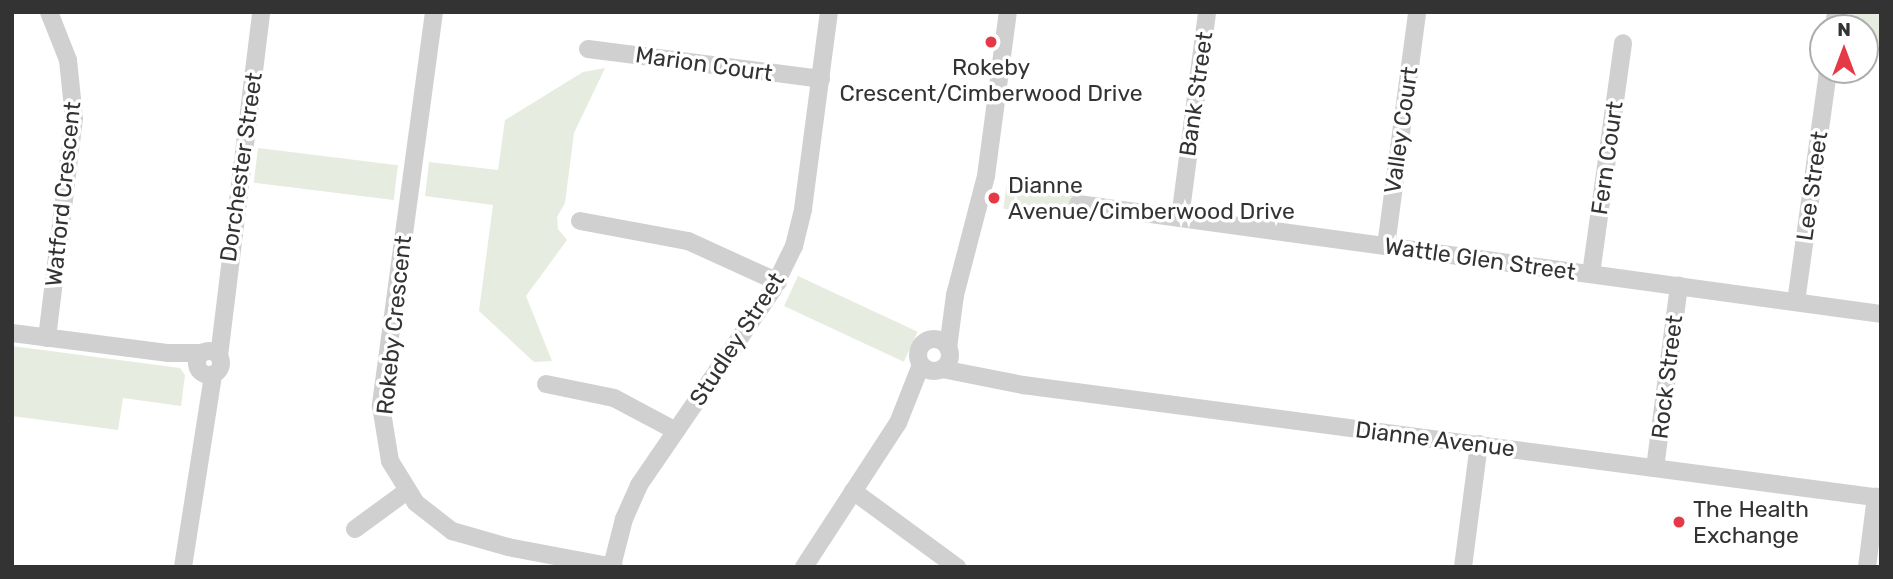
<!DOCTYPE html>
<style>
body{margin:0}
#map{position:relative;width:1893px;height:579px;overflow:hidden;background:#fff;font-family:Rubik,sans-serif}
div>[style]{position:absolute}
.green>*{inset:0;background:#e6ecdf;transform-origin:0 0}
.minor>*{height:18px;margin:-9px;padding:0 9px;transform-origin:9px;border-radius:9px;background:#d0d0d0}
.minor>.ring{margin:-9px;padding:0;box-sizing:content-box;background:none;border:18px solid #d0d0d0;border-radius:50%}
.dots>*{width:19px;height:19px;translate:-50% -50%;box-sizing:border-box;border:4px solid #fff;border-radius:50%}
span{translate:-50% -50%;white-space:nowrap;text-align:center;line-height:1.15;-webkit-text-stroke:7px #fff;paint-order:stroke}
.street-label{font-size:23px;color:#333}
.poi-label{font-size:23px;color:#333}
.left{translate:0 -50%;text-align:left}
.frame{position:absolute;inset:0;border:14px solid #333;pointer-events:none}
.north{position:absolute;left:1809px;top:14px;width:70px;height:70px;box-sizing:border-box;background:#fff;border:2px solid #adadad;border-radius:50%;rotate:0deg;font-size:19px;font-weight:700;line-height:28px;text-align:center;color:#333}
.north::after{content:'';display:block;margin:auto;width:24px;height:32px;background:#e63946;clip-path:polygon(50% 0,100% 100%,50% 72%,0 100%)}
</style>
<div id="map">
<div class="green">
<div style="clip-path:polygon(1851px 12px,1881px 12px,1881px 43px,1865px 41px,1865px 28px,1849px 28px)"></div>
<div style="clip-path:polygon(605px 68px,574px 133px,565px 203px,557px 217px,558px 229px,567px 240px,526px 296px,552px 361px,534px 362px,479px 311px,493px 205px,425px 196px,429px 162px,498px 170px,505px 120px,583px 72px)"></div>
<div style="left:258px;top:148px;width:141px;height:35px;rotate:7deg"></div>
<div style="left:1007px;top:180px;width:73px;height:29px;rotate:7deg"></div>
<div style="left:798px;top:276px;width:132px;height:33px;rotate:25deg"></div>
<div style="clip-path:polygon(12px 346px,180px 368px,185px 375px,181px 406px,123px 398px,118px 430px,12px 416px)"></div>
</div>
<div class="minor">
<div style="left:434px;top:12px;width:398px;rotate:97.7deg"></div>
<div style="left:381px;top:406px;width:56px;rotate:80.7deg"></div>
<div style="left:390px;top:461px;width:49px;rotate:58.2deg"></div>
<div style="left:416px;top:503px;width:46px;rotate:37.9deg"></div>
<div style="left:452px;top:531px;width:58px;rotate:15.9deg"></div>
<div style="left:508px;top:547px;width:108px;rotate:10.7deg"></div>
<div style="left:1834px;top:28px;width:16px;rotate:-83deg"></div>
<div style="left:588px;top:49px;width:235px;rotate:7.3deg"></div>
<div style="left:1078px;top:204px;width:810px;rotate:7.8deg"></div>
<div style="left:1180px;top:218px;width:208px;rotate:-82.5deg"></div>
<div style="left:580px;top:221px;width:110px;rotate:10.5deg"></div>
<div style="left:688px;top:241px;width:99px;rotate:24.5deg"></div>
<div style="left:1386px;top:246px;width:234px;rotate:-82.4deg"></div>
<div style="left:1591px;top:274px;width:233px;rotate:-82.1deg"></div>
<div style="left:1796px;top:302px;width:234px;rotate:-82.1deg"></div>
<div style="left:12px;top:333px;width:158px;rotate:7.3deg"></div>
<div style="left:169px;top:353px;width:33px"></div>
<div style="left:47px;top:338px;width:222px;rotate:-83deg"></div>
<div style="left:74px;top:118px;width:58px;rotate:-95.9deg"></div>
<div style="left:68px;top:60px;width:52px;rotate:-111.6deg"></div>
<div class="ring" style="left:918px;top:339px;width:14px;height:14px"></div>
<div style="left:948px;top:348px;width:53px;rotate:-82.5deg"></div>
<div style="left:955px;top:295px;width:123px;rotate:-75.4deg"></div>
<div style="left:986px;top:176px;width:165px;rotate:-82.4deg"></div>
<div class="ring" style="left:197px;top:351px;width:6px;height:6px"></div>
<div style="left:219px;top:356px;width:347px;rotate:-83deg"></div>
<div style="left:942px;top:369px;width:83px;rotate:11.2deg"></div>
<div style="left:1023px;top:385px;width:865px;rotate:7.5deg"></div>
<div style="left:546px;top:384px;width:69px;rotate:11.6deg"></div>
<div style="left:614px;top:398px;width:70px;rotate:28deg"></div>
<div style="left:1655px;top:468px;width:184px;rotate:-82.5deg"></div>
<div style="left:853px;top:491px;width:129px;rotate:36.2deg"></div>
<div style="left:355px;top:529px;width:64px;rotate:-36.2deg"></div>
<div style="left:612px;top:566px;width:49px;rotate:-75.7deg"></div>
<div style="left:624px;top:519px;width:37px;rotate:-66deg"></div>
<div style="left:639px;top:485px;width:237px;rotate:-55.6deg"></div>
<div style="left:773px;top:289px;width:48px;rotate:-64deg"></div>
<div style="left:794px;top:246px;width:38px;rotate:-76deg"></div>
<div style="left:803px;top:209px;width:199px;rotate:-82.5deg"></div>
<div style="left:183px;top:567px;width:194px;rotate:-81.1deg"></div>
<div style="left:804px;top:567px;width:172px;rotate:-56.9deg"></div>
<div style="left:898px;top:423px;width:62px;rotate:-68.4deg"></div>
<div style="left:1463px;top:567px;width:124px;rotate:-82.6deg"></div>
<div style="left:1867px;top:567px;width:71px;rotate:-82.7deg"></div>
</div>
<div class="dots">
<div style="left:991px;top:42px;background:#e63946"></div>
<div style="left:994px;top:198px;background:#e63946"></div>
<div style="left:1679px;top:522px;background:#e63946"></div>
</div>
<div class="street-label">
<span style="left:704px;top:64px;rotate:8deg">Marion Court</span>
<span style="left:1196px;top:94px;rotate:-82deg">Bank Street</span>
<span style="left:1401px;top:130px;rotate:-82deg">Valley Court</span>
<span style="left:1607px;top:158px;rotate:-82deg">Fern Court</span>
<span style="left:241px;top:167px;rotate:-82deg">Dorchester Street</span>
<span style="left:1812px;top:186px;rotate:-82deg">Lee Street</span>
<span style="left:63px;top:194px;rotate:-84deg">Watford Crescent</span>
<span style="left:1480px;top:259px;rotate:8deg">Wattle Glen Street</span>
<span style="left:394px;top:325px;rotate:-84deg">Rokeby Crescent</span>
<span style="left:737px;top:339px;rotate:-57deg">Studley Street</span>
<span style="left:1667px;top:377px;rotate:-83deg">Rock Street</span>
<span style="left:1435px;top:439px;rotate:7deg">Dianne Avenue</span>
</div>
<div class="poi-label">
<span style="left:991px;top:80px">Rokeby<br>Crescent/Cimberwood Drive</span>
<span class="left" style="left:1008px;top:198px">Dianne<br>Avenue/Cimberwood Drive</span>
<span class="left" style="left:1693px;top:522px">The Health<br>Exchange</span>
</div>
<div class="frame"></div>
<div class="north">N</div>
</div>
